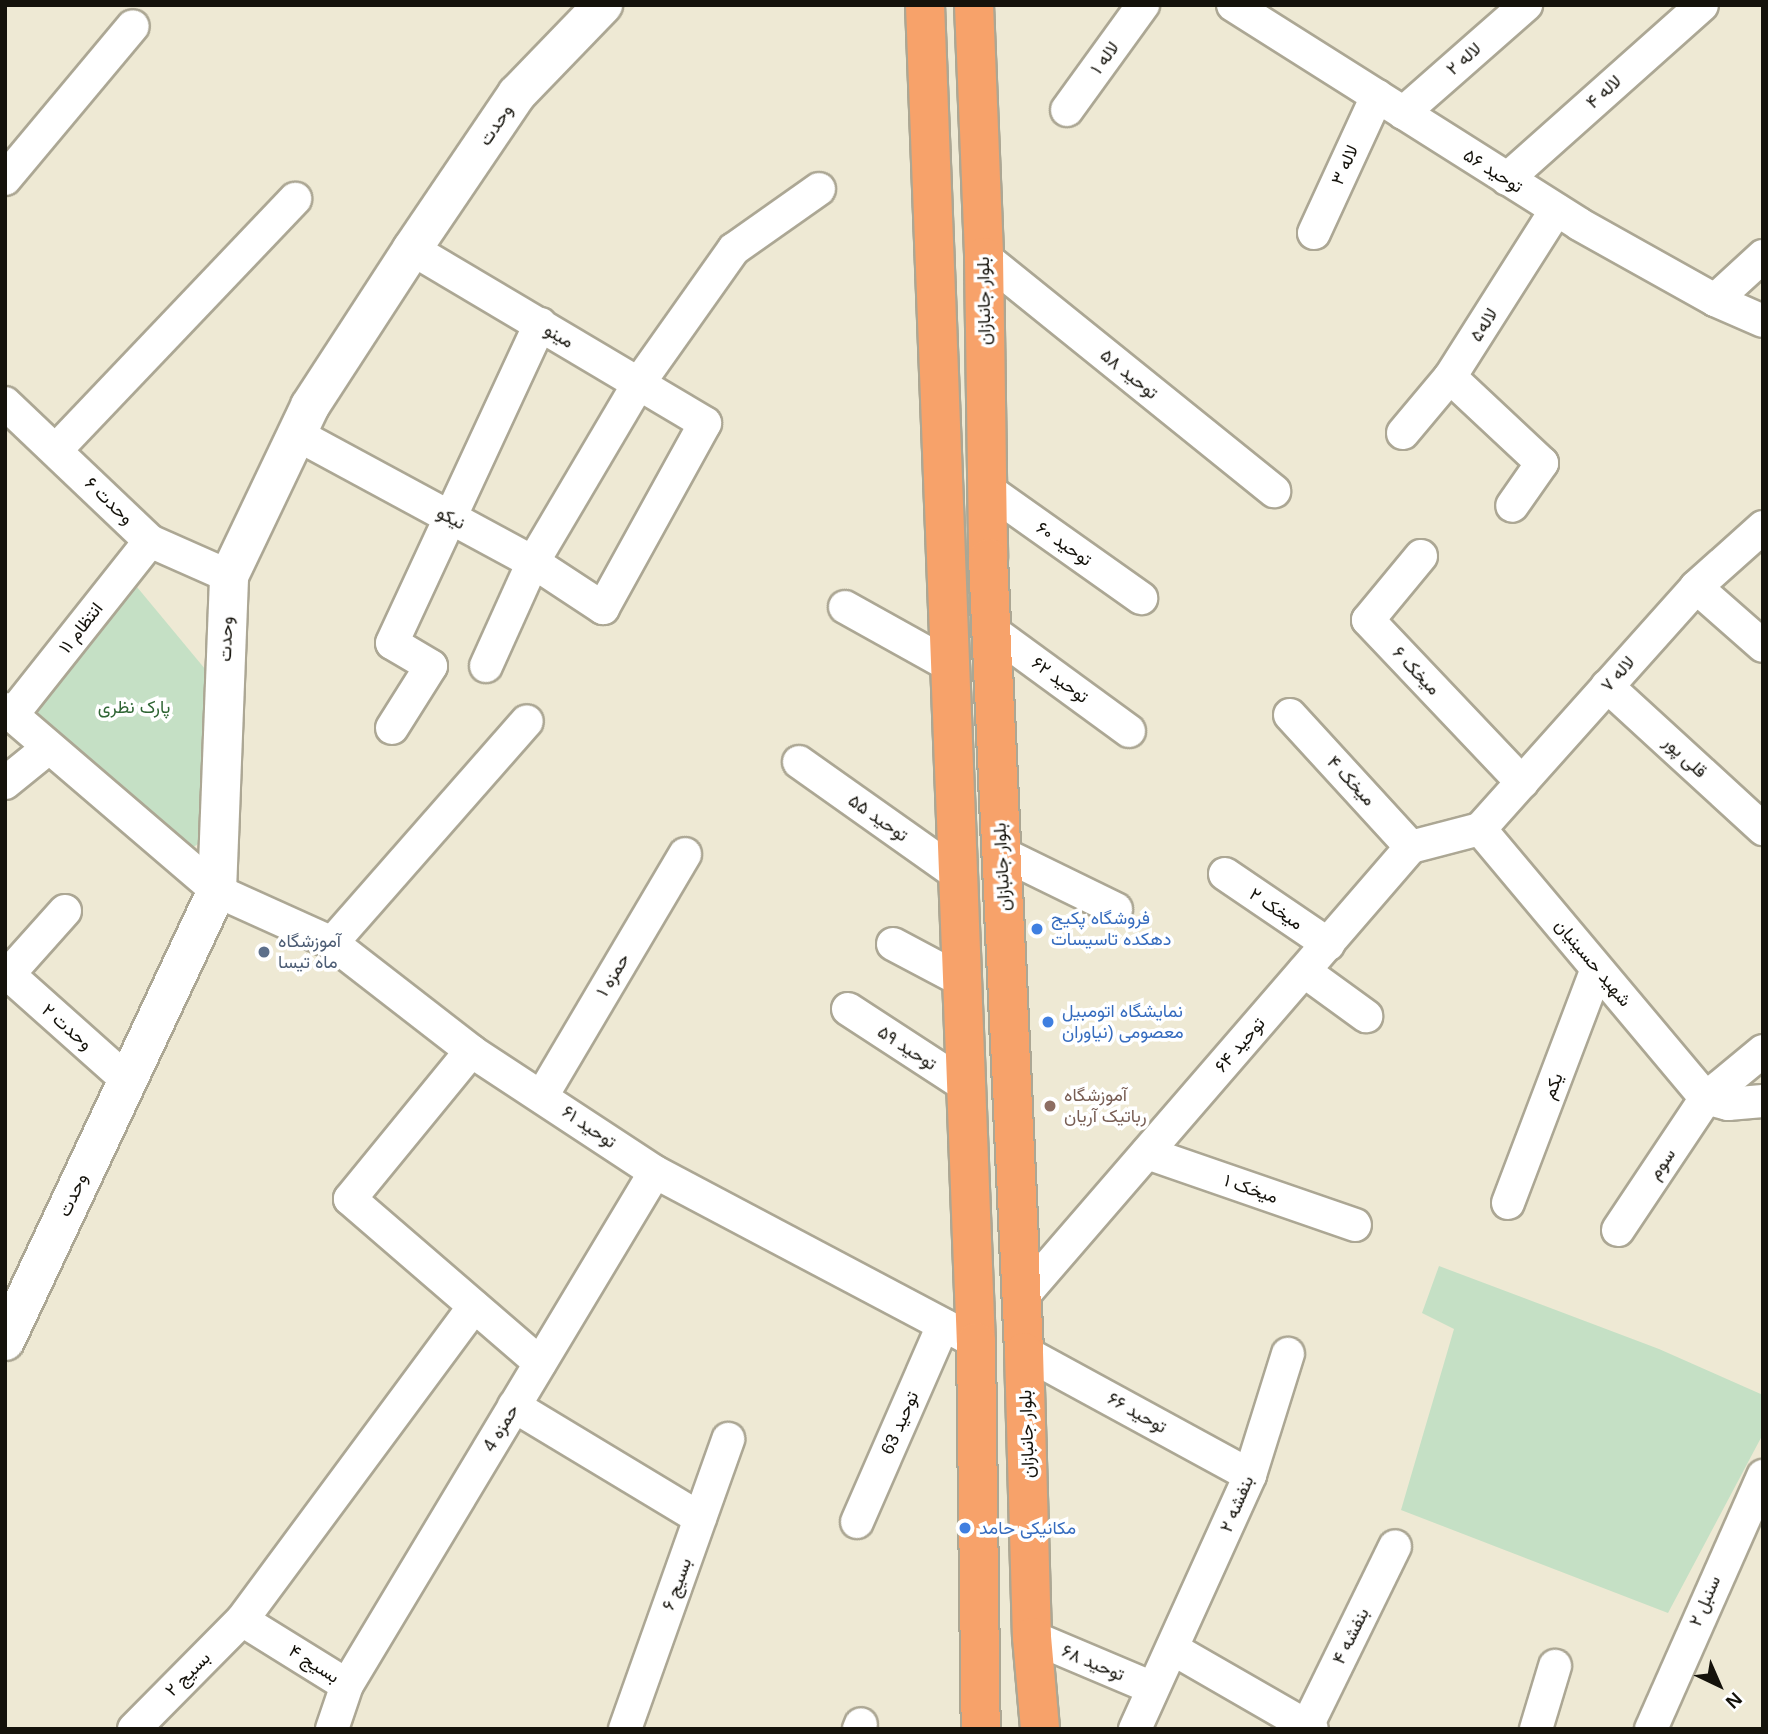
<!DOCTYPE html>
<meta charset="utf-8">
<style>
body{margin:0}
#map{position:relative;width:1768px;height:1734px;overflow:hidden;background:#eee9d4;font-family:Helvetica,Vazirmatn,sans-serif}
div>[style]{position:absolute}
.green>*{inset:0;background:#c5e0c5}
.roads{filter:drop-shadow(2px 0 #aca794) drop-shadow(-2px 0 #aca794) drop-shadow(0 2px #aca794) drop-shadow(0 -2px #aca794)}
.street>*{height:32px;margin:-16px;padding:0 16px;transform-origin:16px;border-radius:16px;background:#fff}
.secondary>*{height:38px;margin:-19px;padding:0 19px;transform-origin:19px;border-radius:19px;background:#fff}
.highway>*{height:38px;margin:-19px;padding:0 19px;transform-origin:19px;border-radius:19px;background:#f7a26a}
.dots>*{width:19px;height:19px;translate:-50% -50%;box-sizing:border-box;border:4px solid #fff;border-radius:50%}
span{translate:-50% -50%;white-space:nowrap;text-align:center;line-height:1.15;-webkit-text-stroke:7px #fff;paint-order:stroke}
.street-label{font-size:18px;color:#14120b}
.park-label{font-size:18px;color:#2f6534}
.shop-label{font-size:18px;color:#366cbe}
.left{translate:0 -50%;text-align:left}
.service-label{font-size:18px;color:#4e5e75}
.education-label{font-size:18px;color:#785e54}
.frame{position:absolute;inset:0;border:7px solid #14120b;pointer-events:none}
.north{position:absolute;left:1684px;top:1650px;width:70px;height:70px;-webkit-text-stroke:5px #fff;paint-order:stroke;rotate:136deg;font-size:19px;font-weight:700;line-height:28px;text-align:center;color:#14120b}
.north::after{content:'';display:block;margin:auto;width:24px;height:32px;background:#14120b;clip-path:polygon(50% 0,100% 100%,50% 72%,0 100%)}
</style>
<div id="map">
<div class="green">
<div style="clip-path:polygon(132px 581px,215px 681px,198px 844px,186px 852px,25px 716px)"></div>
<div style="clip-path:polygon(1439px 1266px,1659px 1349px,1763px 1395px,1763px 1434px,1668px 1613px,1401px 1510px,1454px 1329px,1422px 1313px)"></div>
</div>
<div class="roads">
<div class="street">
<div style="left:1233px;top:5px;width:409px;rotate:32.3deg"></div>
<div style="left:1579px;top:224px;width:156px;rotate:29.2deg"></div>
<div style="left:1715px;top:300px;width:52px;rotate:23.6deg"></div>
<div style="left:1067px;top:110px;width:130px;rotate:-54.1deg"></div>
<div style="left:1403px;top:113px;width:164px;rotate:-41.3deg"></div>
<div style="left:5px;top:179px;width:199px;rotate:-50.1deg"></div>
<div style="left:1507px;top:179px;width:261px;rotate:-41.7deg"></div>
<div style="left:1314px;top:233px;width:151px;rotate:-65.3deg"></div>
<div style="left:984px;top:257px;width:373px;rotate:38.9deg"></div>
<div style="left:1715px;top:300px;width:65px;rotate:-42.5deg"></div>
<div style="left:1450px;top:377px;width:126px;rotate:43.1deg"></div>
<div style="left:1542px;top:463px;width:52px;rotate:124.9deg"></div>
<div style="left:5px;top:403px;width:200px;rotate:43.6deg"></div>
<div style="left:150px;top:541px;width:86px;rotate:23.9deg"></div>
<div style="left:1403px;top:433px;width:73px;rotate:-50deg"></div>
<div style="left:1450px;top:377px;width:198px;rotate:-57.6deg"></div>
<div style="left:296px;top:434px;width:269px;rotate:28.4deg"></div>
<div style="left:533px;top:562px;width:84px;rotate:33.3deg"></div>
<div style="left:603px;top:608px;width:211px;rotate:-61.1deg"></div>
<div style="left:705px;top:423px;width:341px;rotate:-149.3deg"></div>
<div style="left:56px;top:450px;width:347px;rotate:-46.4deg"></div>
<div style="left:987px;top:489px;width:189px;rotate:35.3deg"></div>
<div style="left:1421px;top:556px;width:83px;rotate:129.6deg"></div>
<div style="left:1368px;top:620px;width:224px;rotate:46.5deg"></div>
<div style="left:1696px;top:587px;width:89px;rotate:41.4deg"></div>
<div style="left:845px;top:607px;width:119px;rotate:29.1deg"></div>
<div style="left:991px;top:630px;width:171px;rotate:36.2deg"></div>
<div style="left:486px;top:666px;width:114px;rotate:-65.7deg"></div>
<div style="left:533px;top:562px;width:208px;rotate:-59.4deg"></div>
<div style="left:639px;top:383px;width:164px;rotate:-54.7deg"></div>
<div style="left:734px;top:249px;width:104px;rotate:-35.2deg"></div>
<div style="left:1607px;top:686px;width:212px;rotate:42.5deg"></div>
<div style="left:5px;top:709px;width:279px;rotate:40.6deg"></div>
<div style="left:217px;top:891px;width:126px;rotate:24.3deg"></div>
<div style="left:332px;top:943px;width:176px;rotate:37.8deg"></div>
<div style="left:471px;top:1051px;width:220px;rotate:33.3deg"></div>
<div style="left:655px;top:1172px;width:363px;rotate:27.9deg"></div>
<div style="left:12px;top:715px;width:222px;rotate:-51.6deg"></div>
<div style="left:1290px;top:715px;width:179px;rotate:47.5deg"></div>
<div style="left:392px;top:728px;width:73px;rotate:-57.8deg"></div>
<div style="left:431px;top:666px;width:45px;rotate:-149.5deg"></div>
<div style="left:392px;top:643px;width:352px;rotate:-65.1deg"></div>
<div style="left:799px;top:762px;width:194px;rotate:35.3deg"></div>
<div style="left:5px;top:783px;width:54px;rotate:-39deg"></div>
<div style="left:1480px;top:829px;width:324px;rotate:-48.2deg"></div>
<div style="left:1696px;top:587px;width:90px;rotate:-41.8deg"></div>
<div style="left:1480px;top:829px;width:351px;rotate:50deg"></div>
<div style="left:1001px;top:853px;width:128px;rotate:26deg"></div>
<div style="left:1225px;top:874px;width:125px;rotate:34.2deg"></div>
<div style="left:332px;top:943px;width:295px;rotate:-48.7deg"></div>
<div style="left:893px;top:944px;width:77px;rotate:27.9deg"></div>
<div style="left:1304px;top:971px;width:77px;rotate:36deg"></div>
<div style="left:8px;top:974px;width:158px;rotate:41.7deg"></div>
<div style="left:5px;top:978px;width:90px;rotate:-48.2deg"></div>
<div style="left:848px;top:1009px;width:141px;rotate:33.1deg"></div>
<div style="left:471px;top:1051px;width:191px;rotate:129.3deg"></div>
<div style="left:350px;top:1199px;width:251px;rotate:40.8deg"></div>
<div style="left:542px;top:1096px;width:281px;rotate:-59.4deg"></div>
<div style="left:1706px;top:1098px;width:23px;rotate:15deg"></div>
<div style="left:1728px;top:1104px;width:35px;rotate:-5deg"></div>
<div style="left:1147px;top:1153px;width:220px;rotate:19.1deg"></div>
<div style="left:1508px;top:1203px;width:250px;rotate:-69.2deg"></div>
<div style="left:1618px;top:1230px;width:159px;rotate:-56.3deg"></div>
<div style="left:1706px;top:1098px;width:74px;rotate:-39.5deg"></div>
<div style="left:1022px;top:1297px;width:595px;rotate:-49.16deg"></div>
<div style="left:1411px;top:847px;width:71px;rotate:-14.6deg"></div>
<div style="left:1024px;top:1352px;width:257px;rotate:28.6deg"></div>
<div style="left:514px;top:1406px;width:217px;rotate:31.1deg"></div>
<div style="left:857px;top:1522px;width:215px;rotate:-66.4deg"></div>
<div style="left:242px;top:1620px;width:123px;rotate:31.8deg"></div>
<div style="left:1032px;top:1637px;width:131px;rotate:22.9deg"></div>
<div style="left:1173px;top:1649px;width:160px;rotate:29.9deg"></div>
<div style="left:1307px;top:1726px;width:200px;rotate:-63.9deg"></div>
<div style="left:134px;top:1729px;width:153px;rotate:-45.3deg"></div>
<div style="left:242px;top:1620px;width:390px;rotate:-53.5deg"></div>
<div style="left:332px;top:1729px;width:46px;rotate:-71.2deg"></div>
<div style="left:347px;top:1685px;width:598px;rotate:-59.02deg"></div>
<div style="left:625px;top:1729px;width:308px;rotate:-70.4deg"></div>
<div style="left:859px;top:1729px;width:5px;rotate:-68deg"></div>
<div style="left:1135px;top:1729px;width:279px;rotate:-65.6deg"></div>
<div style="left:1250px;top:1475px;width:127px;rotate:-72.6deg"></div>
<div style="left:1536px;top:1729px;width:66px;rotate:-73.2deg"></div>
<div style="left:1651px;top:1729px;width:277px;rotate:-66.1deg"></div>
</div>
<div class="secondary">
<div style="left:5px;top:1341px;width:497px;rotate:-64.8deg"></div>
<div style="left:217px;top:891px;width:315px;rotate:-87.8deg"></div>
<div style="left:229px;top:576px;width:188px;rotate:-64.5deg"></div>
<div style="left:310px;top:406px;width:187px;rotate:-57deg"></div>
<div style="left:412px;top:249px;width:187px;rotate:-55.9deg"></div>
<div style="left:517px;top:94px;width:124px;rotate:-46deg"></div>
</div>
<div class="highway">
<div style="left:925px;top:5px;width:1338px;rotate:87.82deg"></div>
<div style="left:976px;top:1342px;width:387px;rotate:89.3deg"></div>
<div style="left:974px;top:5px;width:252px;rotate:87.7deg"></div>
<div style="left:984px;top:257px;width:301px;rotate:89.2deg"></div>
<div style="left:988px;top:558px;width:795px;rotate:87.4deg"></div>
<div style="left:1024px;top:1352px;width:285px;rotate:88.4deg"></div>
<div style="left:1032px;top:1637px;width:92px;rotate:85deg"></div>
</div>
</div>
<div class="dots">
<div style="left:1037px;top:929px;background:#3f7fe0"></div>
<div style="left:264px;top:952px;background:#5c6f8a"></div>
<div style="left:1048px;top:1022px;background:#3f7fe0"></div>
<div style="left:1050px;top:1106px;background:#8d6e63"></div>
<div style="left:965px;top:1528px;background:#3f7fe0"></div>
</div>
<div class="street-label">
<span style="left:1105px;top:58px;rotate:-54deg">لاله ۱</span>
<span style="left:1464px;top:59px;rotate:-41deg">لاله ۲</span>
<span style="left:1604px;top:92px;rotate:-42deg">لاله ۴</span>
<span style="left:496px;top:125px;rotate:-56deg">وحدت</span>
<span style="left:1345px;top:165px;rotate:-66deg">لاله ۳</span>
<span style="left:1493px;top:171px;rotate:32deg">توحید ۵۶</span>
<span style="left:984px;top:301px;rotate:-91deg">بلوار جانبازان</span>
<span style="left:1484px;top:325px;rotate:-58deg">لاله۵</span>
<span style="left:559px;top:336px;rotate:31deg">مینو</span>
<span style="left:1129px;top:374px;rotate:39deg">توحید ۵۸</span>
<span style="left:109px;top:501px;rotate:44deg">وحدت ۶</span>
<span style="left:451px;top:518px;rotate:28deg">نیکو</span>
<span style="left:1064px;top:544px;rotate:35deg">توحید ۶۰</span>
<span style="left:81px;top:628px;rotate:-52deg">انتظام ۱۱</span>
<span style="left:226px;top:639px;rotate:-88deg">وحدت</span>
<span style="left:1416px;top:671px;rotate:46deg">میخک ۶</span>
<span style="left:1618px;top:674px;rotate:-48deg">لاله ۷</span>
<span style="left:1060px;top:680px;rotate:36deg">توحید ۶۲</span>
<span style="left:1685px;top:757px;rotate:43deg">قلی پور</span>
<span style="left:1351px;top:781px;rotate:47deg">میخک ۴</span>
<span style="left:878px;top:818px;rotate:35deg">توحید ۵۵</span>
<span style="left:1002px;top:867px;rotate:-93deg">بلوار جانبازان</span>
<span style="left:1276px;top:909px;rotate:34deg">میخک ۲</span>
<span style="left:1593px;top:963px;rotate:50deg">شهید حسینیان</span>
<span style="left:613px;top:975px;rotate:-59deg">حمزه ۱</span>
<span style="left:67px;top:1027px;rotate:41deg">وحدت ۲</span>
<span style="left:1240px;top:1045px;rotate:-49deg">توحید ۶۴</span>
<span style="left:907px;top:1048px;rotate:33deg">توحید ۵۹</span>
<span style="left:1553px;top:1086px;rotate:-69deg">یکم</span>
<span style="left:589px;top:1127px;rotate:34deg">توحید ۶۱</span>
<span style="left:1662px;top:1164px;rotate:-56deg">سوم</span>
<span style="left:1251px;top:1189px;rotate:19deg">میخک ۱</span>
<span style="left:73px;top:1195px;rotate:-65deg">وحدت</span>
<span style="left:1137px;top:1413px;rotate:29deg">توحید ۶۶</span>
<span style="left:900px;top:1423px;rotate:-66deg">توحید 63</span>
<span style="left:501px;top:1428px;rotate:-59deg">حمزه 4</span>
<span style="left:1027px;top:1434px;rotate:-92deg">بلوار جانبازان</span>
<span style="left:1237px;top:1504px;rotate:-67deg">بنفشه ۲</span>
<span style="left:677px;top:1584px;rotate:-70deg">بسیج ۶</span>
<span style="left:1705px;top:1601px;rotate:-67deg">سنبل ۲</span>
<span style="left:1351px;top:1636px;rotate:-64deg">بنفشه ۴</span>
<span style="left:1093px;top:1663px;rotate:23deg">توحید ۶۸</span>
<span style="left:314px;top:1664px;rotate:32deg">بسیج ۴</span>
<span style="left:188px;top:1674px;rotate:-45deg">بسیج ۲</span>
</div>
<div class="park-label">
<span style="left:134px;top:707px">پارک نظری</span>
</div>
<div class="shop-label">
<span class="left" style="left:1051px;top:929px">فروشگاه پکیج<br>دهکده تاسیسات</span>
<span class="left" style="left:1062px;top:1022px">نمایشگاه اتومبیل<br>معصومی (نیاوران</span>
<span class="left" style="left:979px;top:1528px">مکانیکی حامد</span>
</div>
<div class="service-label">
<span class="left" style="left:278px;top:952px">آموزشگاه<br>ماه تیسا</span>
</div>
<div class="education-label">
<span class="left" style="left:1064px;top:1106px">آموزشگاه<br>رباتیک آریان</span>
</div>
<div class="frame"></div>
<div class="north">N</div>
</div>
